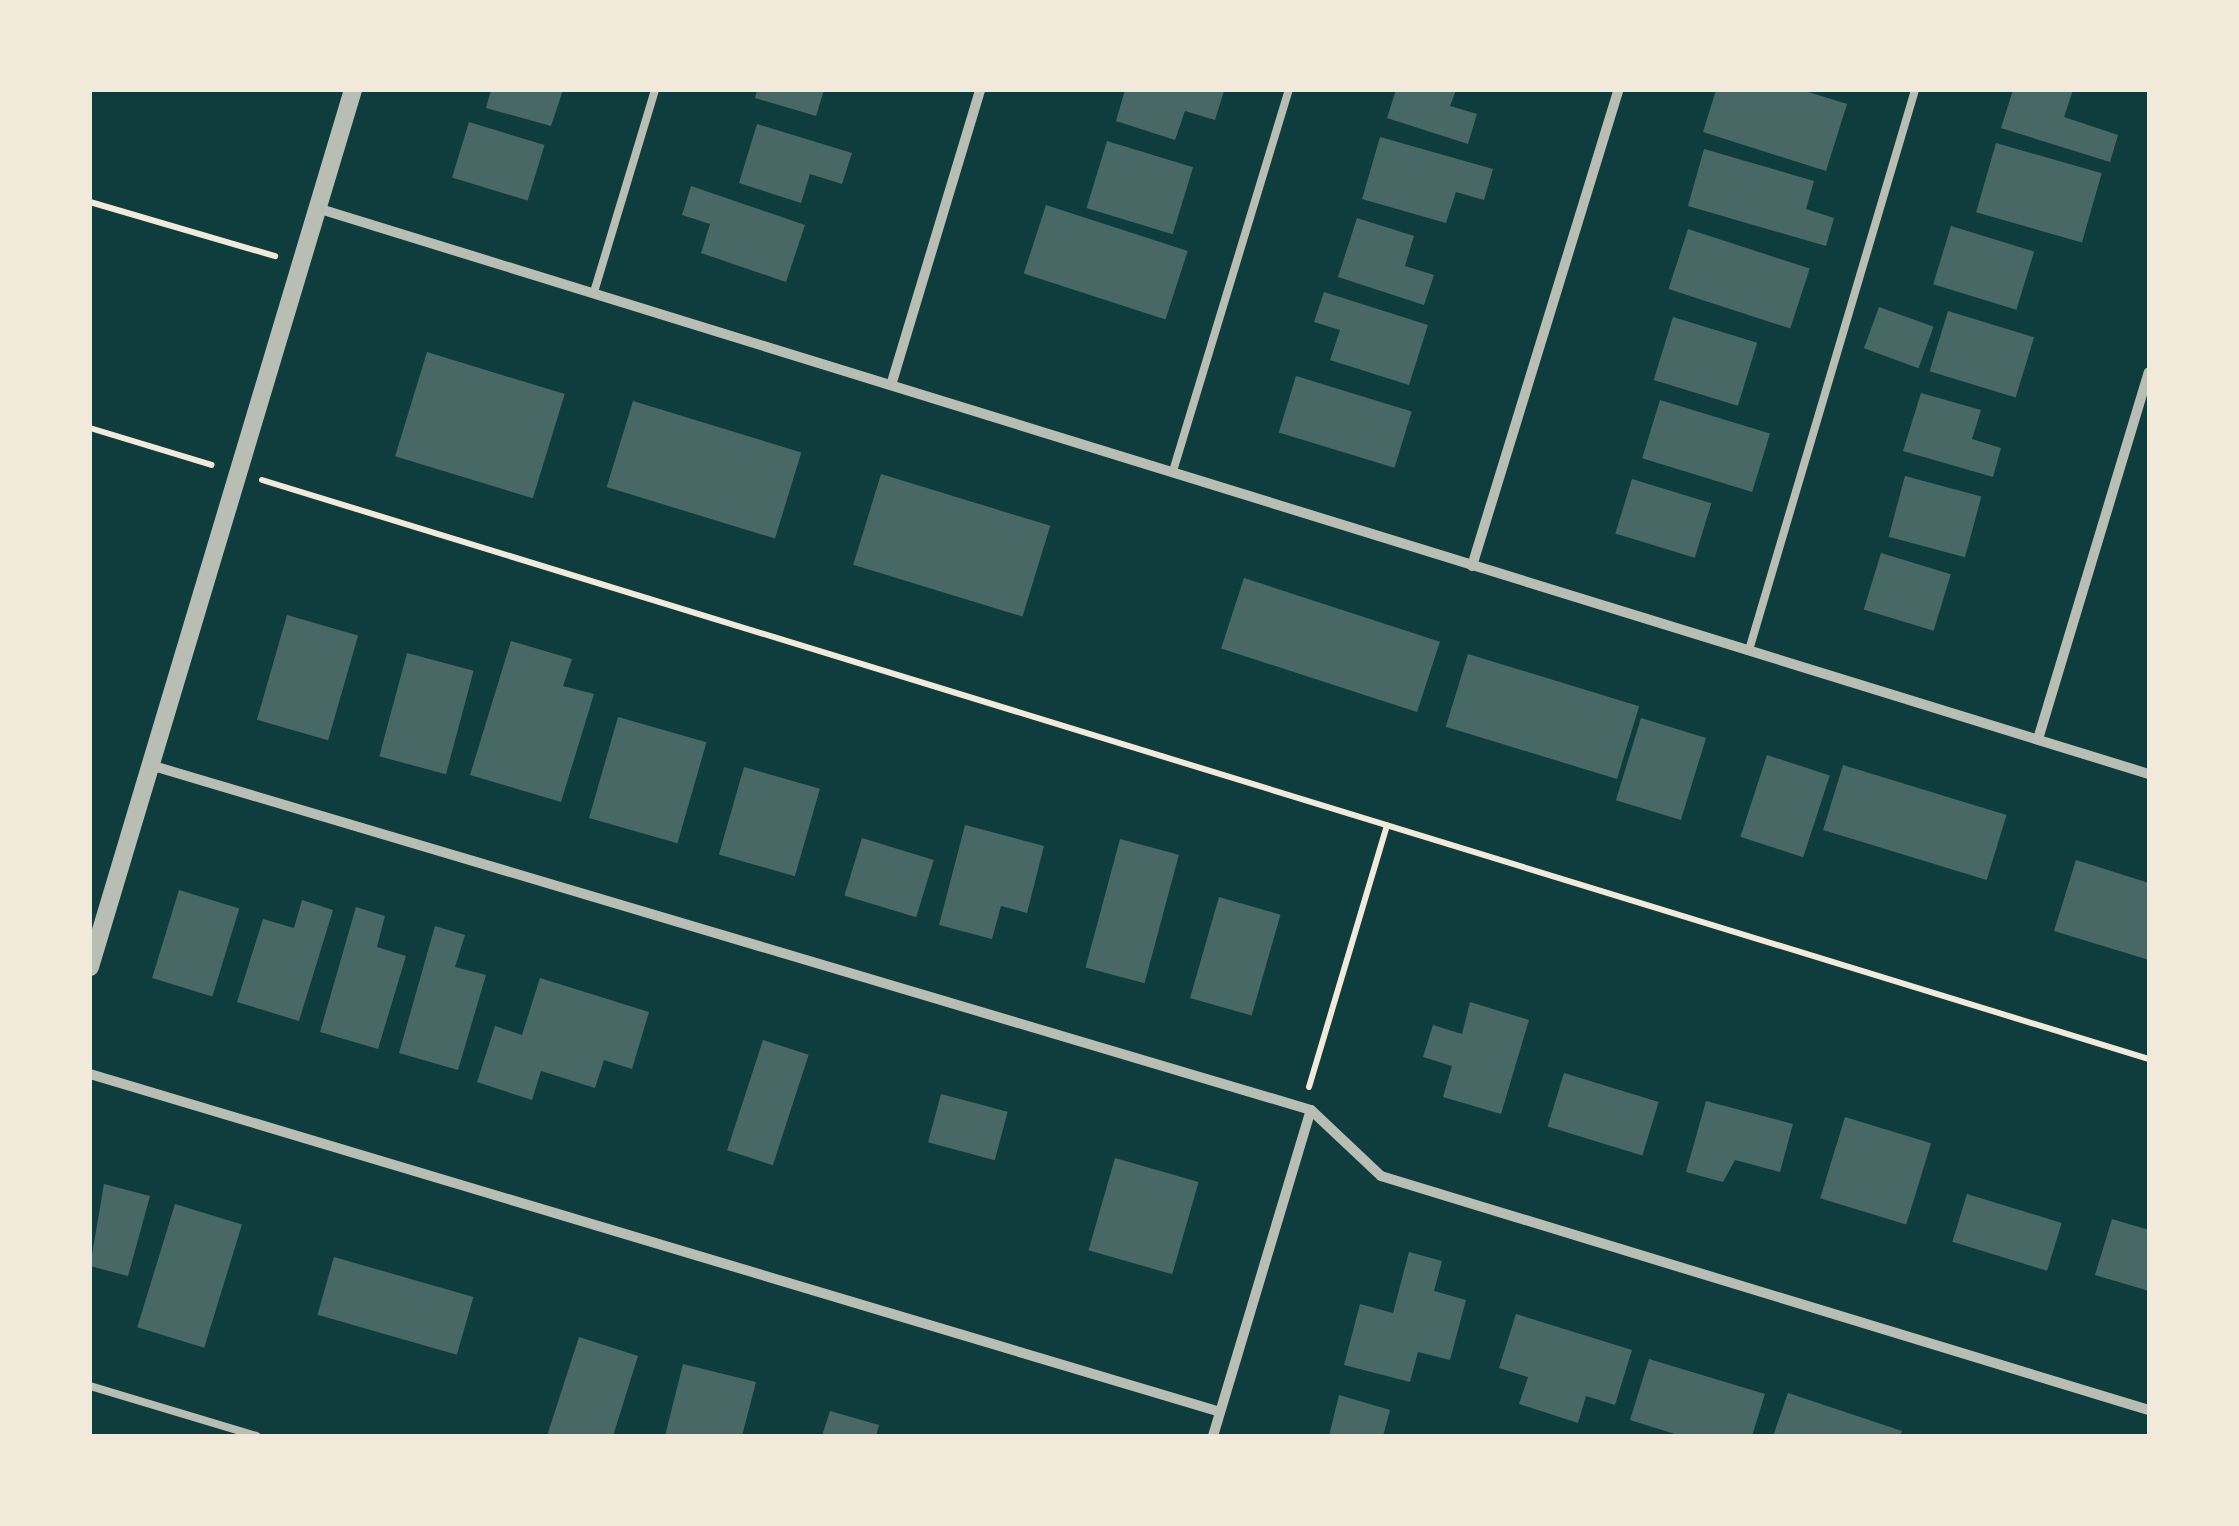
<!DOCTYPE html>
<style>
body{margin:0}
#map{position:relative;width:2239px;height:1526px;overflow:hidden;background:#0f3d3e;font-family:Figtree,sans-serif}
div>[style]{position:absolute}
.building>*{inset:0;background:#486865;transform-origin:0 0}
.path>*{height:6px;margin:-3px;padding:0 3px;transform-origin:3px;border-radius:3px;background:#f1e9da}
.service>*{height:8px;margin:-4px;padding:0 4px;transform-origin:4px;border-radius:4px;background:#b8beb3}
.minor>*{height:10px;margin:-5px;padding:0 5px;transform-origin:5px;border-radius:5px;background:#b8beb3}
.tertiary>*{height:18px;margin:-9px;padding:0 9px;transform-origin:9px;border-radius:9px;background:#b8beb3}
span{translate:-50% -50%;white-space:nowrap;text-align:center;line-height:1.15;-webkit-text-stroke:8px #f1e9da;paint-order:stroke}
.frame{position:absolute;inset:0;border:92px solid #f1e9da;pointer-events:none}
</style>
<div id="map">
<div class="building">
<div style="clip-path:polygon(491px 90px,563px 90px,551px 126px,486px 108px)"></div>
<div style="clip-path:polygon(757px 90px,824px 90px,816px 116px,755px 98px)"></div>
<div style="clip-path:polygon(1125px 90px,1221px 90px,1224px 91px,1215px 120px,1185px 111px,1175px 140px,1116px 121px)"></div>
<div style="clip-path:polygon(1396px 90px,1456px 90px,1450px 106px,1477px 114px,1468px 144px,1387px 118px)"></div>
<div style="clip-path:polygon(1716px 90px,1802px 90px,1847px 104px,1826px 171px,1703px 132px)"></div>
<div style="clip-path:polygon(2013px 90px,2073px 90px,2064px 117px,2118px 135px,2110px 162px,2001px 128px)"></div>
<div style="left:469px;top:122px;width:79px;height:58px;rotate:17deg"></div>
<div style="clip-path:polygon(757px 124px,852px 153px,842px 184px,810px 174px,801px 203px,739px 183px)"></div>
<div style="clip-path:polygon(1380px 137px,1493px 169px,1484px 200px,1456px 192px,1446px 223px,1362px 199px)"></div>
<div style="left:1107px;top:141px;width:90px;height:70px;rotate:17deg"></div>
<div style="left:1996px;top:143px;width:110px;height:72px;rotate:16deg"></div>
<div style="clip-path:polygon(1704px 149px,1814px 181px,1806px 209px,1834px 218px,1826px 246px,1688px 206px)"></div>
<div style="clip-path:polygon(691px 186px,805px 225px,786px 282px,701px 253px,710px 224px,682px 215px)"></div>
<div style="left:1046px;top:205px;width:149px;height:72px;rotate:18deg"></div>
<div style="clip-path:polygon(1357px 218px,1414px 236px,1405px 266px,1434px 275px,1424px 305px,1338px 277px)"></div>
<div style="left:1951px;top:226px;width:87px;height:61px;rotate:17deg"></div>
<div style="left:1688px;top:229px;width:128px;height:63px;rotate:18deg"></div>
<div style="clip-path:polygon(1324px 292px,1428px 325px,1409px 385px,1330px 360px,1340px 330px,1314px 322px)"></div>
<div style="left:1879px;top:307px;width:58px;height:44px;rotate:20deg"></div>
<div style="left:1948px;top:311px;width:90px;height:63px;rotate:17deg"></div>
<div style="left:1673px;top:317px;width:88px;height:66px;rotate:17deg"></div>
<div style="left:427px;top:352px;width:144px;height:109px;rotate:17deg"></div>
<div style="left:1296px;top:376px;width:121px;height:59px;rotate:17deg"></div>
<div style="clip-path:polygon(1921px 393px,1981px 410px,1972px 439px,2001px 448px,1993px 477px,1903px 451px)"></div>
<div style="left:1660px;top:400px;width:115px;height:61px;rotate:17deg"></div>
<div style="left:633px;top:401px;width:176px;height:90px;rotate:17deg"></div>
<div style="left:881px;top:474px;width:177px;height:95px;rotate:17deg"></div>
<div style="left:1905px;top:476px;width:79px;height:63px;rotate:15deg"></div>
<div style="left:1632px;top:479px;width:83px;height:57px;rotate:17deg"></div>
<div style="left:1881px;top:553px;width:73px;height:59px;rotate:17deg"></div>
<div style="left:1244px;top:578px;width:206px;height:74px;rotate:18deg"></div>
<div style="left:287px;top:615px;width:74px;height:109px;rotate:16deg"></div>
<div style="clip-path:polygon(511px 641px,572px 659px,563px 686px,594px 694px,561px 802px,470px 775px)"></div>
<div style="left:407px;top:653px;width:69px;height:107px;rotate:15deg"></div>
<div style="left:1468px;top:654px;width:179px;height:76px;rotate:17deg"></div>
<div style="left:618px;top:717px;width:92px;height:105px;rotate:16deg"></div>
<div style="left:1641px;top:718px;width:68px;height:86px;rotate:17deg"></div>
<div style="left:1767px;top:755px;width:66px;height:86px;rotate:18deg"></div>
<div style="left:1843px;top:765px;width:171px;height:68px;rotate:17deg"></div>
<div style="left:744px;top:767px;width:79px;height:91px;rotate:16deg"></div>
<div style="clip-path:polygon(965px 825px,1044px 846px,1027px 913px,1001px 906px,992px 939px,939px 925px)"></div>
<div style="left:862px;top:838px;width:75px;height:60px;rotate:17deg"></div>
<div style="left:1120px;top:839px;width:61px;height:133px;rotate:15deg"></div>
<div style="clip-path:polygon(2076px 860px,2149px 883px,2149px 960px,2054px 931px)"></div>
<div style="left:179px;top:890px;width:63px;height:92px;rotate:17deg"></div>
<div style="left:1219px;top:897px;width:64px;height:105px;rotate:16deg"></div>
<div style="clip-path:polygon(302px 900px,333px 910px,299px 1021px,237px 1002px,263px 919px,294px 928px)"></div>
<div style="clip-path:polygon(356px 907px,385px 916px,377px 947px,406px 956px,378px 1049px,320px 1032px)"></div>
<div style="clip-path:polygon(435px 926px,465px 935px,455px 967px,486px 975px,458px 1070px,399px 1053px)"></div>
<div style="clip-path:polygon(540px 978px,649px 1012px,632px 1069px,604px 1060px,595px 1088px,541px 1071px,532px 1100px,477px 1082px,495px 1026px,522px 1035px)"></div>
<div style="clip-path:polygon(1470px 1002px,1529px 1020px,1501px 1114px,1443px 1097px,1452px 1066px,1423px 1057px,1433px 1025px,1462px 1034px)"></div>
<div style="left:763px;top:1040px;width:48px;height:116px;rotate:18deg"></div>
<div style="left:1564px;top:1073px;width:99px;height:56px;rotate:17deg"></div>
<div style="left:941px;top:1094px;width:69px;height:50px;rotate:15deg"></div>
<div style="clip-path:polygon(1706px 1101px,1793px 1124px,1780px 1172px,1735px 1160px,1723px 1182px,1686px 1172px)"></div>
<div style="left:1845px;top:1117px;width:90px;height:85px;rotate:17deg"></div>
<div style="left:1115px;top:1158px;width:87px;height:96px;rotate:16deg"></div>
<div style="clip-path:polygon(104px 1184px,150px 1196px,128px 1276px,90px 1266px)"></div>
<div style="left:1967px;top:1194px;width:99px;height:50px;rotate:17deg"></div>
<div style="left:175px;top:1204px;width:70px;height:129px;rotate:17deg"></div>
<div style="clip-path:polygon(2112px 1219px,2149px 1230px,2149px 1291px,2095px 1275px)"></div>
<div style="clip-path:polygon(1409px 1252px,1442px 1261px,1434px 1291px,1466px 1300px,1450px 1360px,1418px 1352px,1410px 1382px,1344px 1365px,1360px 1304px,1393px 1313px)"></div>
<div style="left:334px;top:1257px;width:145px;height:60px;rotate:16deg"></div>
<div style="clip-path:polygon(1516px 1314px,1632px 1350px,1615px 1405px,1586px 1396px,1578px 1423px,1519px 1404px,1528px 1377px,1499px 1368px)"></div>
<div style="clip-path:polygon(579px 1337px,638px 1356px,613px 1436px,547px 1436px)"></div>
<div style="clip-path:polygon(1649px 1359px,1765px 1394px,1752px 1436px,1681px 1436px,1630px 1420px)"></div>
<div style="clip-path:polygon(683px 1364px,756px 1382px,742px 1436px,665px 1436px)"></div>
<div style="clip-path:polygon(1788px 1393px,1902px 1431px,1900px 1436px,1773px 1436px)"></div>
<div style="clip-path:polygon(1339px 1395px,1390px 1410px,1383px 1436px,1329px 1436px)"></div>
<div style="clip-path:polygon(830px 1411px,879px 1425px,876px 1436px,822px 1436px)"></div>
</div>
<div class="path">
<div style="left:90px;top:202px;width:193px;rotate:16.3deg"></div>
<div style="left:90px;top:428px;width:127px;rotate:16.9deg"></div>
<div style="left:262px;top:480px;width:1974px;rotate:17.06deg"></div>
<div style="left:1309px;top:1087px;width:273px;rotate:-73.4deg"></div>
</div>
<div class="service">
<div style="left:594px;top:292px;width:211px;rotate:-73.2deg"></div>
<div style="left:1173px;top:471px;width:398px;rotate:-73.1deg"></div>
<div style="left:1749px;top:650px;width:584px;rotate:-73.49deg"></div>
<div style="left:90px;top:1386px;width:174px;rotate:16.7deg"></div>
</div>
<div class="minor">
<div style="left:317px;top:208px;width:1917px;rotate:17.17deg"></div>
<div style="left:892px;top:382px;width:305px;rotate:-73.2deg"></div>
<div style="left:1472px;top:566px;width:498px;rotate:-72.9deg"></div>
<div style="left:2038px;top:739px;width:383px;rotate:-73.2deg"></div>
<div style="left:150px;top:765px;width:1211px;rotate:16.55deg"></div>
<div style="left:1311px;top:1110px;width:96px;rotate:43.3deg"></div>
<div style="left:1381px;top:1176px;width:803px;rotate:16.95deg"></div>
<div style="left:90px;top:1074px;width:1179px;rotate:16.65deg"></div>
<div style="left:1213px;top:1436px;width:340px;rotate:-73.3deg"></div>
</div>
<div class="tertiary">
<div style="left:90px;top:967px;width:916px;rotate:-73.31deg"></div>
</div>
<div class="frame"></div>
</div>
